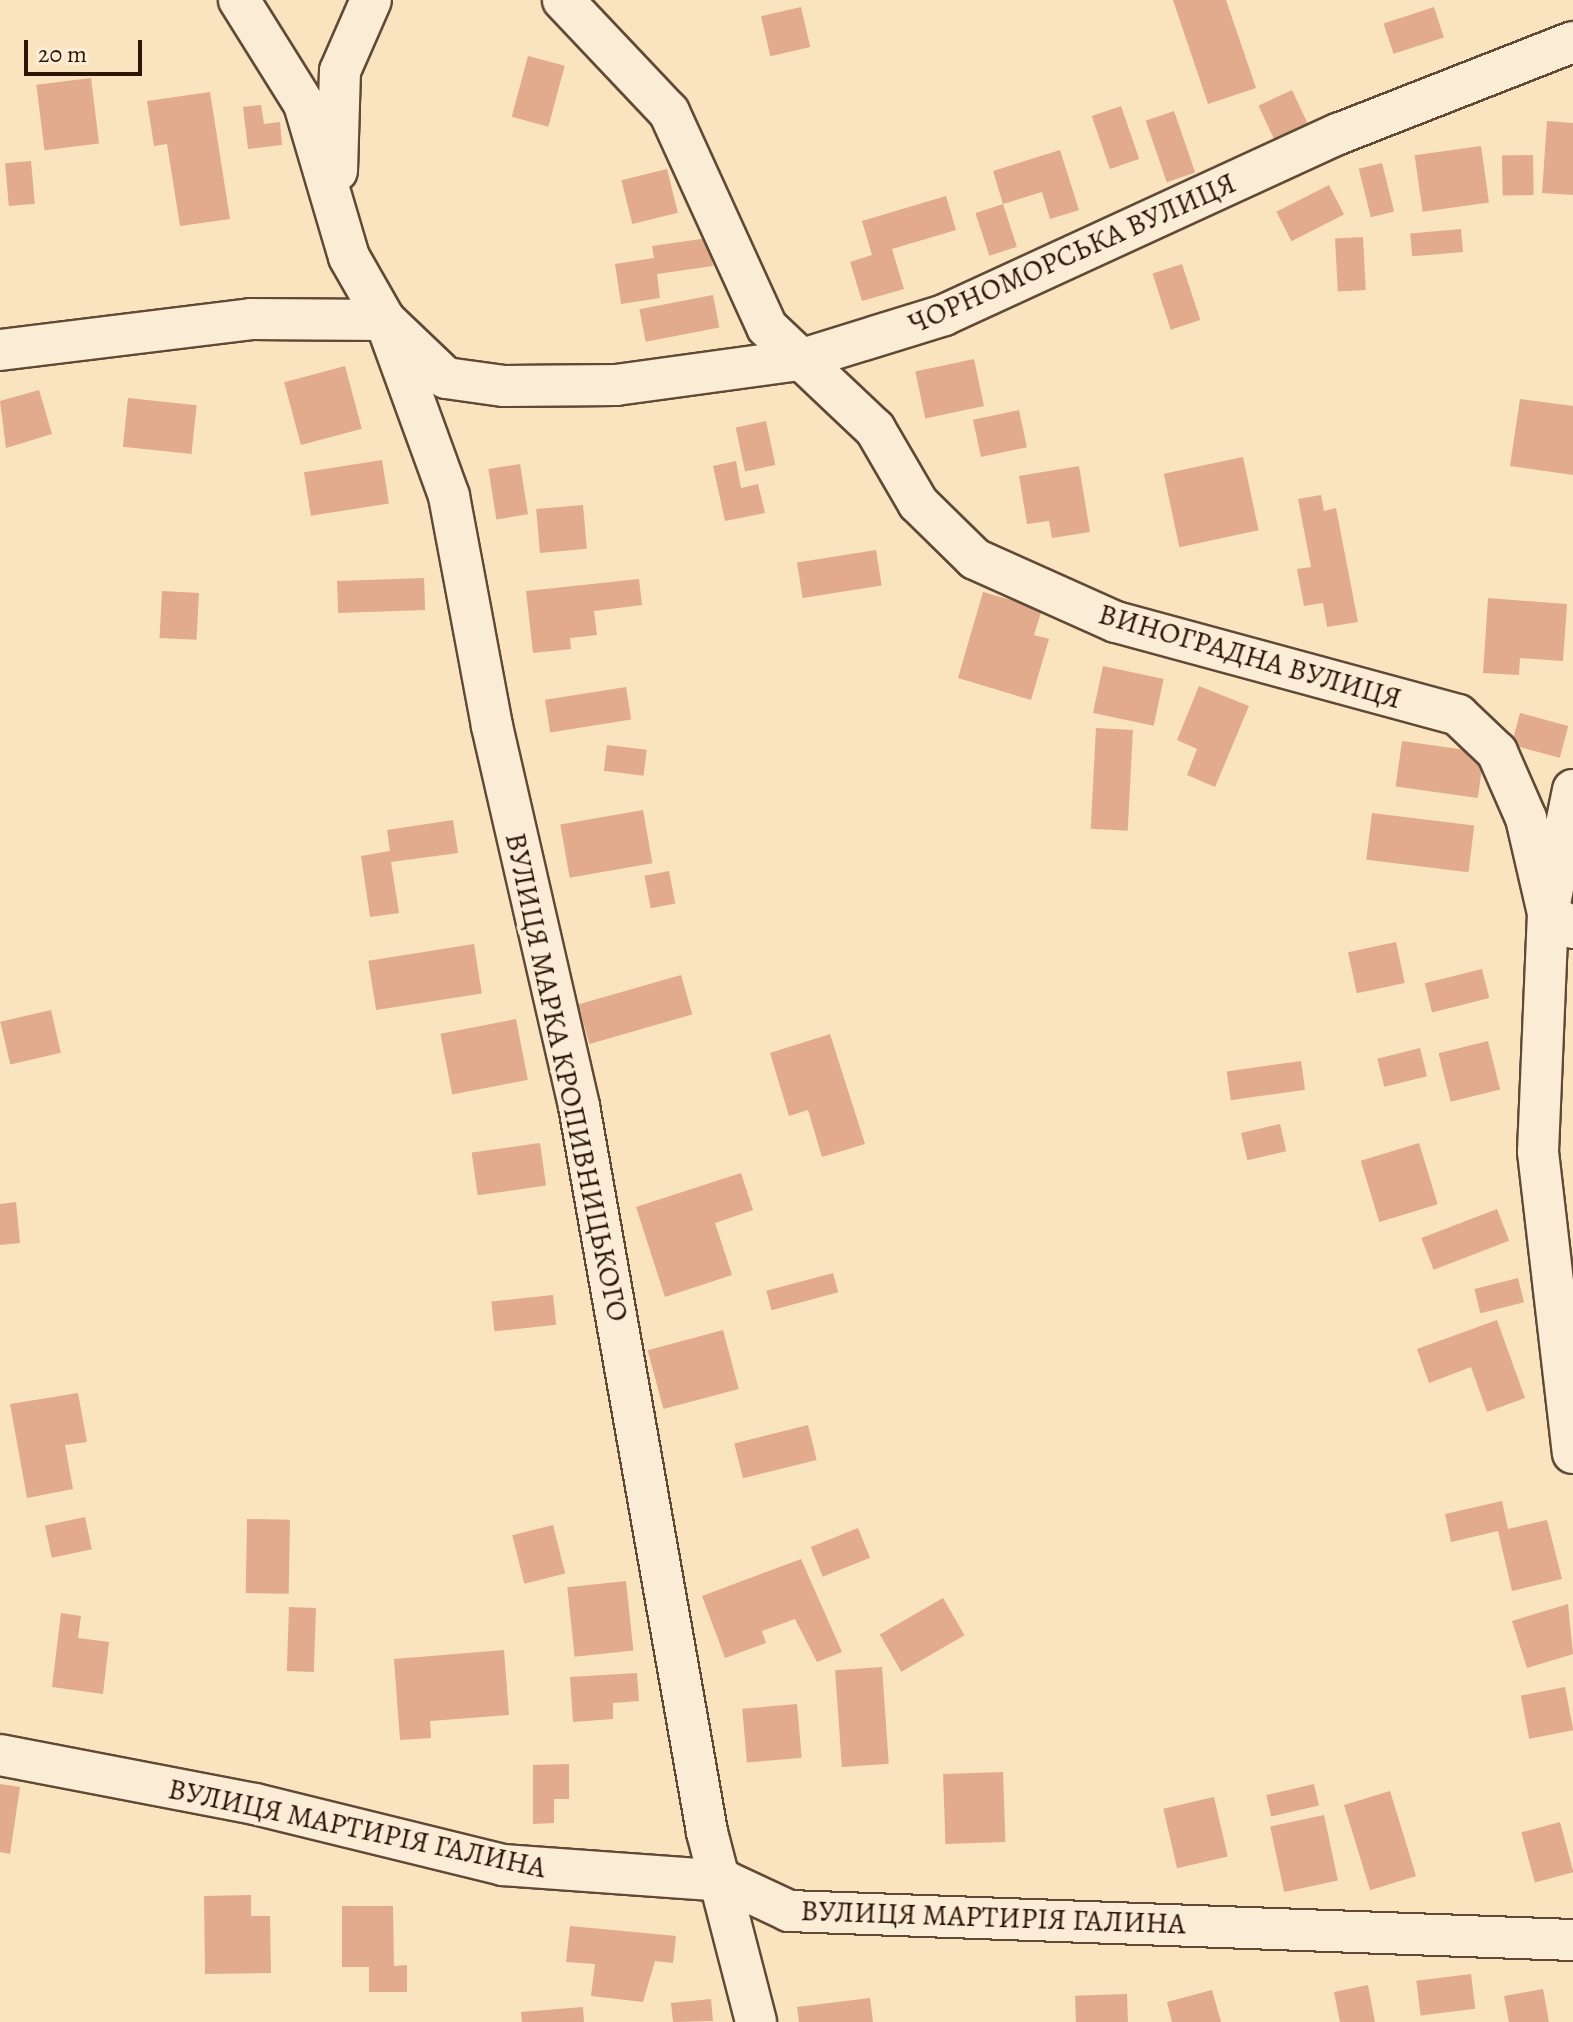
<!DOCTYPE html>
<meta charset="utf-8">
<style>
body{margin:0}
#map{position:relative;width:1573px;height:2022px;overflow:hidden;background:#f9e4bf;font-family:Alegreya,serif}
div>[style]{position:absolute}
.building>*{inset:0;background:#e2ab8d;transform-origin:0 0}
.roads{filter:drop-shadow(2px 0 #604a36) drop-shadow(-2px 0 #604a36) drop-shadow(0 2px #604a36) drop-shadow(0 -2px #604a36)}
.street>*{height:40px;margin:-20px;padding:0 20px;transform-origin:20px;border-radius:20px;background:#fbedd5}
span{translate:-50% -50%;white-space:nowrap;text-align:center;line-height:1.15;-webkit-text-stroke:7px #fbedd5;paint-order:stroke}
.street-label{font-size:30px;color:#2d1608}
.scale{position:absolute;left:24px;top:40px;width:118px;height:36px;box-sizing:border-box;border:4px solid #2d1608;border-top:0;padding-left:10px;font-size:24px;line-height:28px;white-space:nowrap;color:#2d1608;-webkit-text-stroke:6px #fbedd5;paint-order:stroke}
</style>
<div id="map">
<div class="building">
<div style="clip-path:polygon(1173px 0,1226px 0,1256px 88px,1208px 104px)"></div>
<div style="left:801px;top:7px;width:41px;height:41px;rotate:77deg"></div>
<div style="left:1434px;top:7px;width:32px;height:53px;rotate:72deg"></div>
<div style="left:528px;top:56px;width:38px;height:63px;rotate:15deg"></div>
<div style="left:91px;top:78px;width:66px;height:55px;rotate:83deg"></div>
<div style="left:1292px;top:90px;width:38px;height:37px;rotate:65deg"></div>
<div style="clip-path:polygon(210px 92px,230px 219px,180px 226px,167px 144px,154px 146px,147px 101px)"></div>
<div style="clip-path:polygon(261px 105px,264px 124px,280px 122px,282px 145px,248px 149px,243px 107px)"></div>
<div style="left:1121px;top:106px;width:56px;height:31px;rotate:71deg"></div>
<div style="left:1174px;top:111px;width:65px;height:30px;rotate:71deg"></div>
<div style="clip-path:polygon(1547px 121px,1573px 123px,1573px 195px,1542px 193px)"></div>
<div style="left:1481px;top:146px;width:57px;height:67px;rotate:82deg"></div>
<div style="clip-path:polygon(1060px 150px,1079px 210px,1050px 219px,1042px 192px,1003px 204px,993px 171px)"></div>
<div style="left:1533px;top:155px;width:40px;height:31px;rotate:89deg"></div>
<div style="left:31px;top:161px;width:43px;height:26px;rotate:85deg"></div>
<div style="left:1382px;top:163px;width:50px;height:24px;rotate:76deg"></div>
<div style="left:667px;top:169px;width:45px;height:47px;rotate:76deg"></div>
<div style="left:1329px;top:185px;width:33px;height:59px;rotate:63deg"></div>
<div style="clip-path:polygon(946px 196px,956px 230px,892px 249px,904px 289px,862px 301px,850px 262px,872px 255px,862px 221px)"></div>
<div style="left:1003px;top:204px;width:45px;height:29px;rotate:72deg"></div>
<div style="left:1461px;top:229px;width:23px;height:51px;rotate:85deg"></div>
<div style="left:1363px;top:237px;width:53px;height:28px;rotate:87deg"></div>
<div style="clip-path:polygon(708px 238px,713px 266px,657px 274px,660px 298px,621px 304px,615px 264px,654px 258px,652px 246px)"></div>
<div style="left:1182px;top:264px;width:59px;height:31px;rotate:72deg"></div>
<div style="left:713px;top:295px;width:33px;height:75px;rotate:79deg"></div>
<div style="left:974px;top:359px;width:48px;height:60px;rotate:78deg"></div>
<div style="left:345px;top:366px;width:65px;height:63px;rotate:75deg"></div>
<div style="clip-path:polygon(39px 390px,52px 434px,6px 448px,0 401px)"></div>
<div style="left:128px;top:398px;width:69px;height:49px;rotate:6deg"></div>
<div style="clip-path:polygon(1520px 399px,1573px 406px,1573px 475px,1510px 466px)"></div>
<div style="left:1019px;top:410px;width:38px;height:47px;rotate:78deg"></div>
<div style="left:766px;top:421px;width:45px;height:31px;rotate:78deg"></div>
<div style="left:1243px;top:457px;width:75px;height:81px;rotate:78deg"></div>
<div style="left:382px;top:460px;width:44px;height:79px;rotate:81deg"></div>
<div style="clip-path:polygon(736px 461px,741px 488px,758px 484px,765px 513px,725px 521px,713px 466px)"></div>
<div style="left:520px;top:464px;width:51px;height:32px;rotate:81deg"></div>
<div style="clip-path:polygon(1079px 466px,1090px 532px,1052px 538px,1049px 521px,1027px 524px,1019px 476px)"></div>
<div style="clip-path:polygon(1321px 495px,1324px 511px,1336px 508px,1358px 622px,1327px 627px,1323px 603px,1304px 606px,1297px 569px,1311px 567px,1298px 499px)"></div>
<div style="left:583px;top:505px;width:44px;height:47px;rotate:85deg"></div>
<div style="left:876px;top:550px;width:36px;height:80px;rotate:81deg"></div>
<div style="left:424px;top:578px;width:32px;height:87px;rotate:88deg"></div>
<div style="clip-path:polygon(639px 579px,642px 605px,594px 611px,597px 635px,570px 638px,571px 649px,533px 653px,526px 591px)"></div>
<div style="left:162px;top:591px;width:37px;height:47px;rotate:3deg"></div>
<div style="clip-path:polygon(983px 592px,1042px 609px,1034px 635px,1049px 639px,1031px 700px,958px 678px)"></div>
<div style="clip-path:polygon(1488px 598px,1567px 604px,1563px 661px,1520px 658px,1519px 675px,1483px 673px)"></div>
<div style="left:1103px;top:666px;width:62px;height:48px;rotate:12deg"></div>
<div style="clip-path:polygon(1199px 686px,1249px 706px,1215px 787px,1187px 775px,1197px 749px,1177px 740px)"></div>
<div style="left:626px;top:687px;width:33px;height:82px;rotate:81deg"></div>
<div style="left:1520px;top:713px;width:50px;height:33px;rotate:15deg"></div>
<div style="left:1096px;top:728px;width:37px;height:101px;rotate:3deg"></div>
<div style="left:1402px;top:741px;width:83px;height:46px;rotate:8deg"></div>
<div style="left:607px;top:745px;width:40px;height:26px;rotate:7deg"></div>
<div style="left:643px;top:810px;width:54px;height:84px;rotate:80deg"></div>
<div style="left:1372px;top:813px;width:103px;height:47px;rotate:7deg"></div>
<div style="clip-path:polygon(453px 820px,458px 853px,391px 862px,399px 913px,370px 917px,361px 856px,390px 851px,387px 830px)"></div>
<div style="left:669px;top:871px;width:33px;height:25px;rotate:79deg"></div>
<div style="left:1396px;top:942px;width:42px;height:49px;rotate:78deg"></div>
<div style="left:474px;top:944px;width:50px;height:107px;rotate:81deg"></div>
<div style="left:1482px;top:969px;width:30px;height:59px;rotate:76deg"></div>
<div style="left:681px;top:975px;width:41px;height:107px;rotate:74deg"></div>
<div style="left:51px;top:1010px;width:44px;height:52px;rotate:77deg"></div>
<div style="left:516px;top:1019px;width:62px;height:77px;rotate:79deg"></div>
<div style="clip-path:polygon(830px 1034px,865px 1144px,822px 1157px,808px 1110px,789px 1116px,770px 1053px)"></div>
<div style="left:1488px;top:1041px;width:50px;height:51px;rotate:76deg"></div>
<div style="left:1420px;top:1048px;width:29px;height:44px;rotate:76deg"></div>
<div style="left:1301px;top:1061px;width:29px;height:75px;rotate:82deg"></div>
<div style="left:1280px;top:1124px;width:28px;height:40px;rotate:77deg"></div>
<div style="left:540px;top:1143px;width:43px;height:69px;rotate:82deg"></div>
<div style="left:1419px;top:1143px;width:64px;height:61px;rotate:73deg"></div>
<div style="clip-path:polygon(741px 1173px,753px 1210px,715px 1223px,732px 1275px,665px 1297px,636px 1207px)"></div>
<div style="clip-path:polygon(16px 1202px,20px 1243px,0 1245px,0 1204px)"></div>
<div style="left:1497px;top:1209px;width:34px;height:81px;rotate:69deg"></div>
<div style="left:833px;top:1273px;width:20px;height:69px;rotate:75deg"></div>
<div style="left:1518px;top:1278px;width:25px;height:45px;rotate:76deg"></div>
<div style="left:553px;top:1295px;width:30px;height:62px;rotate:84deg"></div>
<div style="clip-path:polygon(1497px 1320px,1525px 1398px,1487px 1412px,1471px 1367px,1429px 1383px,1417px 1349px)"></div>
<div style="left:723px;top:1330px;width:61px;height:78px;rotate:75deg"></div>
<div style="clip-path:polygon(78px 1393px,87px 1442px,65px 1445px,73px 1489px,27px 1498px,10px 1404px)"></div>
<div style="left:808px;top:1425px;width:36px;height:76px;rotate:76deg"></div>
<div style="clip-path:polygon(1502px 1501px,1508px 1529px,1547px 1520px,1562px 1579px,1512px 1591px,1498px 1531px,1451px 1542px,1445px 1514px)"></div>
<div style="left:85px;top:1517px;width:33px;height:41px;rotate:78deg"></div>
<div style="left:247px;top:1519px;width:43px;height:74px;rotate:1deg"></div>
<div style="left:553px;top:1525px;width:50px;height:42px;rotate:76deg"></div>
<div style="left:858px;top:1528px;width:32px;height:51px;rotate:68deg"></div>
<div style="clip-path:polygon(801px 1559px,842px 1652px,817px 1662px,795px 1619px,762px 1631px,766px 1643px,725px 1658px,702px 1596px)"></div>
<div style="left:626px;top:1581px;width:70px;height:59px;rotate:84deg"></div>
<div style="left:943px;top:1598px;width:43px;height:73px;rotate:60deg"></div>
<div style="clip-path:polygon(1568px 1604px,1573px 1654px,1527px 1668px,1512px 1621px)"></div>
<div style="left:289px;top:1607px;width:27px;height:64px;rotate:2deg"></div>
<div style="clip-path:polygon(61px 1613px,81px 1616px,78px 1638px,109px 1642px,103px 1694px,52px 1687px)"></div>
<div style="clip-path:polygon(504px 1650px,509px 1715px,430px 1721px,431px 1738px,400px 1740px,394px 1659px)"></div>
<div style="left:882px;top:1667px;width:97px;height:47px;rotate:86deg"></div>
<div style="clip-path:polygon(637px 1673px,639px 1701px,613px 1703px,613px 1719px,573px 1722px,570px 1677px)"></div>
<div style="left:1565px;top:1687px;width:44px;height:45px;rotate:79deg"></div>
<div style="left:797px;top:1704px;width:54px;height:55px;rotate:85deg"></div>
<div style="clip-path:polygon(569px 1764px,569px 1799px,554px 1799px,554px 1823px,533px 1824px,533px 1765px)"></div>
<div style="left:1003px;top:1772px;width:70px;height:60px;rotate:88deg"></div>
<div style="clip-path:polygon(0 1784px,20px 1787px,10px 1854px,0 1852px)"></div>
<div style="left:1314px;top:1784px;width:22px;height:49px;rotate:77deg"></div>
<div style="left:1390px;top:1791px;width:89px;height:48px;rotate:73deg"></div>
<div style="left:1214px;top:1797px;width:61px;height:52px;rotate:77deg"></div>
<div style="left:1324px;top:1815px;width:67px;height:55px;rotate:78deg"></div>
<div style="left:1560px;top:1822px;width:52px;height:40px;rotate:75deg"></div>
<div style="clip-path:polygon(251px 1895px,251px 1916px,270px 1916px,271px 1973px,205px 1974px,204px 1896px)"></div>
<div style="clip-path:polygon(342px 1906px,393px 1906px,394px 1966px,407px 1965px,407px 1992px,369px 1992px,369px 1967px,342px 1967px)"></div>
<div style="clip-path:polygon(570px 1926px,676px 1936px,673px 1963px,655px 1961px,643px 2002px,591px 1996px,595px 1964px,566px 1962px)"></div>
<div style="left:1471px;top:1974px;width:35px;height:55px;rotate:83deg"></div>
<div style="clip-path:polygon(1368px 1985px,1375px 2022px,1340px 2022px,1334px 1992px)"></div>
<div style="clip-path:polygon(1543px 1989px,1549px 2022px,1509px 2022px,1504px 1996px)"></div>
<div style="clip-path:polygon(1212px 1990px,1221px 2022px,1172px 2022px,1167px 2002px)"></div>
<div style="left:1127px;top:1994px;width:28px;height:52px;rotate:88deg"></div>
<div style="clip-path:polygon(870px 1998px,873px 2022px,799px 2022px,797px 2007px)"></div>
<div style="clip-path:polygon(711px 1999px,713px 2021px,673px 2022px,671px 2003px)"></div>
<div style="clip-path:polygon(583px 2007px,584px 2022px,522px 2022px,521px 2012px)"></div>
</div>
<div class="roads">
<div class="street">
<div style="left:239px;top:0;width:123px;rotate:58deg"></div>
<div style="left:304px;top:104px;width:159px;rotate:73.6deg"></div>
<div style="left:349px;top:257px;width:73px;rotate:60.3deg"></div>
<div style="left:385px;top:320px;width:187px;rotate:70deg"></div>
<div style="left:449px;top:496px;width:234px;rotate:79.4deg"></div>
<div style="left:492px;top:726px;width:390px;rotate:77.1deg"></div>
<div style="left:579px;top:1106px;width:737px;rotate:80deg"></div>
<div style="left:707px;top:1832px;width:196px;rotate:75.5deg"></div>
<div style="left:563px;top:0;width:154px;rotate:46.6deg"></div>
<div style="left:669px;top:112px;width:236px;rotate:65.5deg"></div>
<div style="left:767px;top:327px;width:149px;rotate:43.4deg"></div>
<div style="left:875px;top:429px;width:86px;rotate:59.8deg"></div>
<div style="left:918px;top:503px;width:80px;rotate:44.5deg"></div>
<div style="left:975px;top:559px;width:154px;rotate:24.1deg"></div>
<div style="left:1116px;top:622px;width:354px;rotate:15.2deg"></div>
<div style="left:1458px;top:715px;width:54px;rotate:43.5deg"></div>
<div style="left:1497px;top:752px;width:72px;rotate:66.3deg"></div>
<div style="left:1526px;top:818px;width:98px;rotate:77deg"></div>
<div style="left:1548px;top:913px;width:29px;rotate:31deg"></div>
<div style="left:337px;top:171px;width:100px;rotate:-88.3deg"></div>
<div style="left:340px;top:71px;width:77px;rotate:-66.4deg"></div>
<div style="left:0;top:350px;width:253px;rotate:-7deg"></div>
<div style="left:251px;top:319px;width:134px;rotate:0.4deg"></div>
<div style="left:385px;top:320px;width:84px;rotate:43.6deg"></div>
<div style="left:446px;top:378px;width:59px;rotate:7.9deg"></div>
<div style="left:504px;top:386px;width:112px;rotate:-0.5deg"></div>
<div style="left:616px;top:385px;width:185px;rotate:-7.8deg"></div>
<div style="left:799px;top:360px;width:152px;rotate:-17.2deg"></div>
<div style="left:944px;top:315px;width:434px;rotate:-24.7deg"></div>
<div style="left:1338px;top:134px;width:252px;rotate:-21.4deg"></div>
<div style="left:1573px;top:790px;width:126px;rotate:101.5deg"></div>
<div style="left:1548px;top:913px;width:239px;rotate:92.4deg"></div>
<div style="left:1538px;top:1152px;width:303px;rotate:83.4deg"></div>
<div style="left:0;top:1755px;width:260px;rotate:10.9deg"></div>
<div style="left:255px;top:1804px;width:255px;rotate:13.8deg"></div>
<div style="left:503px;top:1865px;width:223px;rotate:4.1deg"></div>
<div style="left:725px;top:1881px;width:71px;rotate:25.1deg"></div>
<div style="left:789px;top:1911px;width:785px;rotate:2.12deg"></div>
</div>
</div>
<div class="street-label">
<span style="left:1072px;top:253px;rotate:-24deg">ЧОРНОМОРСЬКА ВУЛИЦЯ</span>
<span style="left:1250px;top:656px;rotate:16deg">ВИНОГРАДНА ВУЛИЦЯ</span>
<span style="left:567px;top:1077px;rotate:78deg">ВУЛИЦЯ МАРКА КРОПИВНИЦЬКОГО</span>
<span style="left:357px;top:1828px;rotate:12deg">ВУЛИЦЯ МАРТИРІЯ ГАЛИНА</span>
<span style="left:993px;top:1917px;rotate:2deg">ВУЛИЦЯ МАРТИРІЯ ГАЛИНА</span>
</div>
<div class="scale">20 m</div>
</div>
